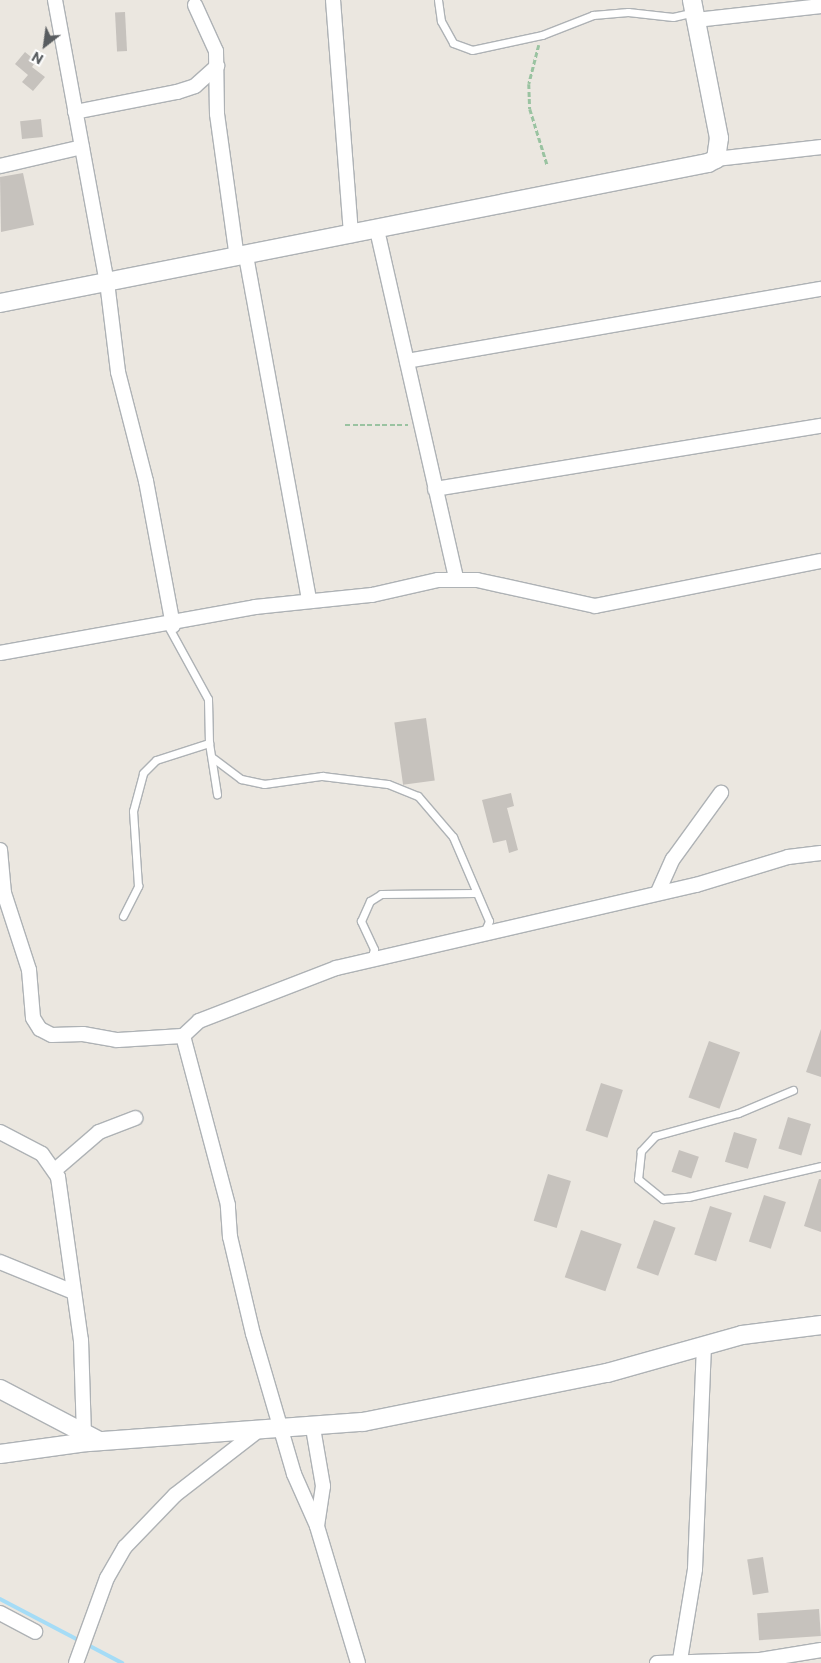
<!DOCTYPE html>
<style>
body{margin:0}
#map{position:relative;width:821px;height:1663px;overflow:hidden;background:#ebe7e0;font-family:Commissioner,sans-serif}
div>[style]{position:absolute}
.stream>*{height:4px;margin:-2px;padding:0 2px;transform-origin:2px;border-radius:2px;background:#a5dcf6}
.building>*{inset:0;background:#c6c2bd;transform-origin:0 0}
.path>*{height:2.5px;margin-top:-1.25px;transform-origin:0;background:repeating-linear-gradient(90deg,#9ac3a1 0 5px,transparent 0 7.5px)}
.roads{filter:drop-shadow(1px 0 #aeb2b5) drop-shadow(-1px 0 #aeb2b5) drop-shadow(0 1px #aeb2b5) drop-shadow(0 -1px #aeb2b5)}
.service>*{height:7px;margin:-3.5px;padding:0 3.5px;transform-origin:3.5px;border-radius:3.5px;background:#fff}
.minor>*{height:14px;margin:-7px;padding:0 7px;transform-origin:7px;border-radius:7px;background:#fff}
.tertiary>*{height:18px;margin:-9px;padding:0 9px;transform-origin:9px;border-radius:9px;background:#fff}
span{translate:-50% -50%;white-space:nowrap;text-align:center;line-height:1.15;-webkit-text-stroke:4px #fff;paint-order:stroke}
.north{position:absolute;left:20px;top:20px;width:50px;height:50px;-webkit-text-stroke:4px #fff;paint-order:stroke;rotate:210deg;font-size:14px;font-weight:700;line-height:20px;text-align:center;color:#595d60}
.north::after{content:'';display:block;margin:auto;width:18px;height:22px;background:#595d60;clip-path:polygon(50% 0,100% 100%,50% 72%,0 100%)}
</style>
<div id="map">
<div class="stream">
<div style="left:0;top:1599px;width:90px;rotate:27.7deg"></div>
<div style="left:86px;top:1644px;width:41px;rotate:27.8deg"></div>
</div>
<div class="building">
<div style="left:125px;top:12px;width:39px;height:10px;rotate:87deg"></div>
<div style="clip-path:polygon(25px 52px,36px 61px,32px 67px,45px 77px,33px 91px,22px 82px,28px 75px,15px 64px)"></div>
<div style="left:41px;top:119px;width:18px;height:21px;rotate:84deg"></div>
<div style="clip-path:polygon(23px 173px,34px 225px,1px 232px,0 177px)"></div>
<div style="left:426px;top:718px;width:63px;height:32px;rotate:82deg"></div>
<div style="clip-path:polygon(511px 793px,514px 806px,507px 808px,518px 850px,509px 853px,506px 840px,493px 843px,482px 800px)"></div>
<div style="clip-path:polygon(821px 1029px,821px 1077px,806px 1072px)"></div>
<div style="left:709px;top:1041px;width:33px;height:60px;rotate:20deg"></div>
<div style="left:601px;top:1083px;width:23px;height:50px;rotate:18deg"></div>
<div style="left:788px;top:1117px;width:24px;height:33px;rotate:17deg"></div>
<div style="left:734px;top:1132px;width:24px;height:31px;rotate:17deg"></div>
<div style="left:679px;top:1150px;width:21px;height:23px;rotate:19deg"></div>
<div style="left:548px;top:1174px;width:24px;height:49px;rotate:17deg"></div>
<div style="clip-path:polygon(819px 1179px,821px 1179px,821px 1232px,804px 1226px)"></div>
<div style="left:764px;top:1195px;width:23px;height:49px;rotate:18deg"></div>
<div style="left:710px;top:1206px;width:23px;height:51px;rotate:18deg"></div>
<div style="left:654px;top:1220px;width:23px;height:51px;rotate:20deg"></div>
<div style="left:581px;top:1230px;width:43px;height:50px;rotate:19deg"></div>
<div style="left:763px;top:1557px;width:36px;height:16px;rotate:81deg"></div>
<div style="left:819px;top:1609px;width:27px;height:62px;rotate:86deg"></div>
</div>
<div class="path">
<div style="left:539px;top:45px;width:40px;rotate:104.4deg"></div>
<div style="left:529px;top:84px;width:25px;rotate:88deg"></div>
<div style="left:530px;top:109px;width:58px;rotate:72.8deg"></div>
<div style="left:345px;top:425px;width:63px"></div>
</div>
<div class="roads">
<div class="service">
<div style="left:438px;top:0;width:21px;rotate:82deg"></div>
<div style="left:441px;top:21px;width:25px;rotate:61deg"></div>
<div style="left:453px;top:43px;width:20px;rotate:20deg"></div>
<div style="left:472px;top:50px;width:72px;rotate:-12.1deg"></div>
<div style="left:542px;top:35px;width:55px;rotate:-21.4deg"></div>
<div style="left:593px;top:15px;width:35px;rotate:-5deg"></div>
<div style="left:628px;top:12px;width:45px;rotate:6.3deg"></div>
<div style="left:673px;top:17px;width:23px;rotate:-13deg"></div>
<div style="left:168px;top:626px;width:83px;rotate:61.3deg"></div>
<div style="left:208px;top:699px;width:44px;rotate:88.7deg"></div>
<div style="left:209px;top:743px;width:52px;rotate:81.1deg"></div>
<div style="left:213px;top:758px;width:35px;rotate:37deg"></div>
<div style="left:241px;top:779px;width:24px;rotate:12deg"></div>
<div style="left:264px;top:784px;width:59px;rotate:-7.9deg"></div>
<div style="left:322px;top:776px;width:66px;rotate:6.9deg"></div>
<div style="left:388px;top:784px;width:32px;rotate:22deg"></div>
<div style="left:418px;top:796px;width:54px;rotate:49.5deg"></div>
<div style="left:453px;top:837px;width:91px;rotate:66.8deg"></div>
<div style="left:489px;top:921px;width:13px;rotate:113deg"></div>
<div style="left:123px;top:916px;width:34px;rotate:-63deg"></div>
<div style="left:138px;top:886px;width:75px;rotate:-93.8deg"></div>
<div style="left:133px;top:811px;width:39px;rotate:-75deg"></div>
<div style="left:143px;top:773px;width:18px;rotate:-45deg"></div>
<div style="left:156px;top:760px;width:56px;rotate:-17.8deg"></div>
<div style="left:371px;top:959px;width:10px;rotate:-73deg"></div>
<div style="left:374px;top:949px;width:31px;rotate:-115deg"></div>
<div style="left:361px;top:921px;width:22px;rotate:-66deg"></div>
<div style="left:370px;top:901px;width:13px;rotate:-32deg"></div>
<div style="left:381px;top:894px;width:94px;rotate:-0.6deg"></div>
<div style="left:793px;top:1090px;width:60px;rotate:157.3deg"></div>
<div style="left:738px;top:1113px;width:86px;rotate:164.5deg"></div>
<div style="left:655px;top:1136px;width:21px;rotate:133deg"></div>
<div style="left:641px;top:1151px;width:28px;rotate:96deg"></div>
<div style="left:638px;top:1179px;width:32px;rotate:39deg"></div>
<div style="left:663px;top:1199px;width:25px;rotate:-5deg"></div>
<div style="left:688px;top:1197px;width:137px;rotate:-13.1deg"></div>
</div>
<div class="minor">
<div style="left:55px;top:0;width:287px;rotate:79.6deg"></div>
<div style="left:107px;top:282px;width:91px;rotate:83deg"></div>
<div style="left:118px;top:372px;width:113px;rotate:75.6deg"></div>
<div style="left:146px;top:481px;width:147px;rotate:79.4deg"></div>
<div style="left:333px;top:0;width:236px;rotate:85.6deg"></div>
<div style="left:195px;top:5px;width:51px;rotate:65.5deg"></div>
<div style="left:216px;top:51px;width:63px;rotate:89.1deg"></div>
<div style="left:217px;top:114px;width:145px;rotate:82.1deg"></div>
<div style="left:696px;top:20px;width:126px;rotate:-6.4deg"></div>
<div style="left:75px;top:112px;width:104px;rotate:-11.1deg"></div>
<div style="left:177px;top:92px;width:19px;rotate:-18deg"></div>
<div style="left:195px;top:86px;width:30px;rotate:-42deg"></div>
<div style="left:716px;top:159px;width:106px;rotate:-6.5deg"></div>
<div style="left:0;top:166px;width:84px;rotate:-13deg"></div>
<div style="left:377px;top:230px;width:357px;rotate:77.2deg"></div>
<div style="left:246px;top:256px;width:350px;rotate:79.6deg"></div>
<div style="left:407px;top:361px;width:420px;rotate:-9.9deg"></div>
<div style="left:435px;top:489px;width:391px;rotate:-9.3deg"></div>
<div style="left:0;top:653px;width:259px;rotate:-10.2deg"></div>
<div style="left:255px;top:607px;width:118px;rotate:-5.9deg"></div>
<div style="left:372px;top:595px;width:68px;rotate:-12.8deg"></div>
<div style="left:438px;top:580px;width:39px"></div>
<div style="left:477px;top:580px;width:121px;rotate:12.4deg"></div>
<div style="left:595px;top:606px;width:230px;rotate:-11.3deg"></div>
<div style="left:0;top:850px;width:43px;rotate:84.7deg"></div>
<div style="left:4px;top:893px;width:81px;rotate:72deg"></div>
<div style="left:29px;top:970px;width:48px;rotate:85.2deg"></div>
<div style="left:33px;top:1018px;width:13px;rotate:58deg"></div>
<div style="left:40px;top:1029px;width:13px;rotate:27deg"></div>
<div style="left:52px;top:1035px;width:31px;rotate:-2deg"></div>
<div style="left:83px;top:1034px;width:35px;rotate:10deg"></div>
<div style="left:117px;top:1040px;width:66px;rotate:-3.5deg"></div>
<div style="left:658px;top:892px;width:36px;rotate:-66deg"></div>
<div style="left:673px;top:859px;width:82px;rotate:-54deg"></div>
<div style="left:0;top:1132px;width:47px;rotate:27.6deg"></div>
<div style="left:42px;top:1154px;width:28px;rotate:55deg"></div>
<div style="left:58px;top:1177px;width:165px;rotate:82deg"></div>
<div style="left:81px;top:1340px;width:93px;rotate:88.2deg"></div>
<div style="left:55px;top:1170px;width:58px;rotate:-40.8deg"></div>
<div style="left:99px;top:1132px;width:39px;rotate:-21deg"></div>
<div style="left:0;top:1262px;width:77px;rotate:22.2deg"></div>
<div style="left:313px;top:1428px;width:59px;rotate:80.2deg"></div>
<div style="left:323px;top:1486px;width:40px;rotate:98.5deg"></div>
<div style="left:0;top:1613px;width:40px;rotate:28deg"></div>
<div style="left:680px;top:1660px;width:92px;rotate:-80.6deg"></div>
<div style="left:695px;top:1569px;width:223px;rotate:-87.7deg"></div>
<div style="left:76px;top:1663px;width:90px;rotate:-70deg"></div>
<div style="left:107px;top:1578px;width:36px;rotate:-60deg"></div>
<div style="left:125px;top:1547px;width:72px;rotate:-46.1deg"></div>
<div style="left:175px;top:1495px;width:101px;rotate:-37.8deg"></div>
<div style="left:358px;top:1663px;width:143px;rotate:-106.7deg"></div>
<div style="left:317px;top:1526px;width:57px;rotate:-113.9deg"></div>
<div style="left:294px;top:1474px;width:146px;rotate:-106.3deg"></div>
<div style="left:253px;top:1334px;width:100px;rotate:-103.3deg"></div>
<div style="left:230px;top:1237px;width:32px;rotate:-94deg"></div>
<div style="left:228px;top:1205px;width:175px;rotate:-104.9deg"></div>
<div style="left:183px;top:1036px;width:22px;rotate:-43deg"></div>
<div style="left:199px;top:1021px;width:147px;rotate:-21.1deg"></div>
<div style="left:336px;top:968px;width:369px;rotate:-13deg"></div>
<div style="left:696px;top:885px;width:96px;rotate:-16.9deg"></div>
<div style="left:788px;top:857px;width:33px;rotate:-7deg"></div>
<div style="left:657px;top:1663px;width:103px;rotate:-1.7deg"></div>
<div style="left:760px;top:1660px;width:62px;rotate:-9.3deg"></div>
</div>
<div class="tertiary">
<div style="left:0;top:303px;width:722px;rotate:-11.19deg"></div>
<div style="left:708px;top:163px;width:9px;rotate:-27deg"></div>
<div style="left:716px;top:159px;width:21px;rotate:-82deg"></div>
<div style="left:719px;top:138px;width:141px;rotate:-101.1deg"></div>
<div style="left:0;top:1389px;width:112px;rotate:27.7deg"></div>
<div style="left:0;top:1454px;width:89px;rotate:-7.8deg"></div>
<div style="left:88px;top:1442px;width:276px;rotate:-4.2deg"></div>
<div style="left:363px;top:1422px;width:249px;rotate:-11.4deg"></div>
<div style="left:607px;top:1373px;width:140px;rotate:-15.7deg"></div>
<div style="left:742px;top:1335px;width:80px;rotate:-7.2deg"></div>
</div>
</div>
<div class="north">N</div>
</div>
